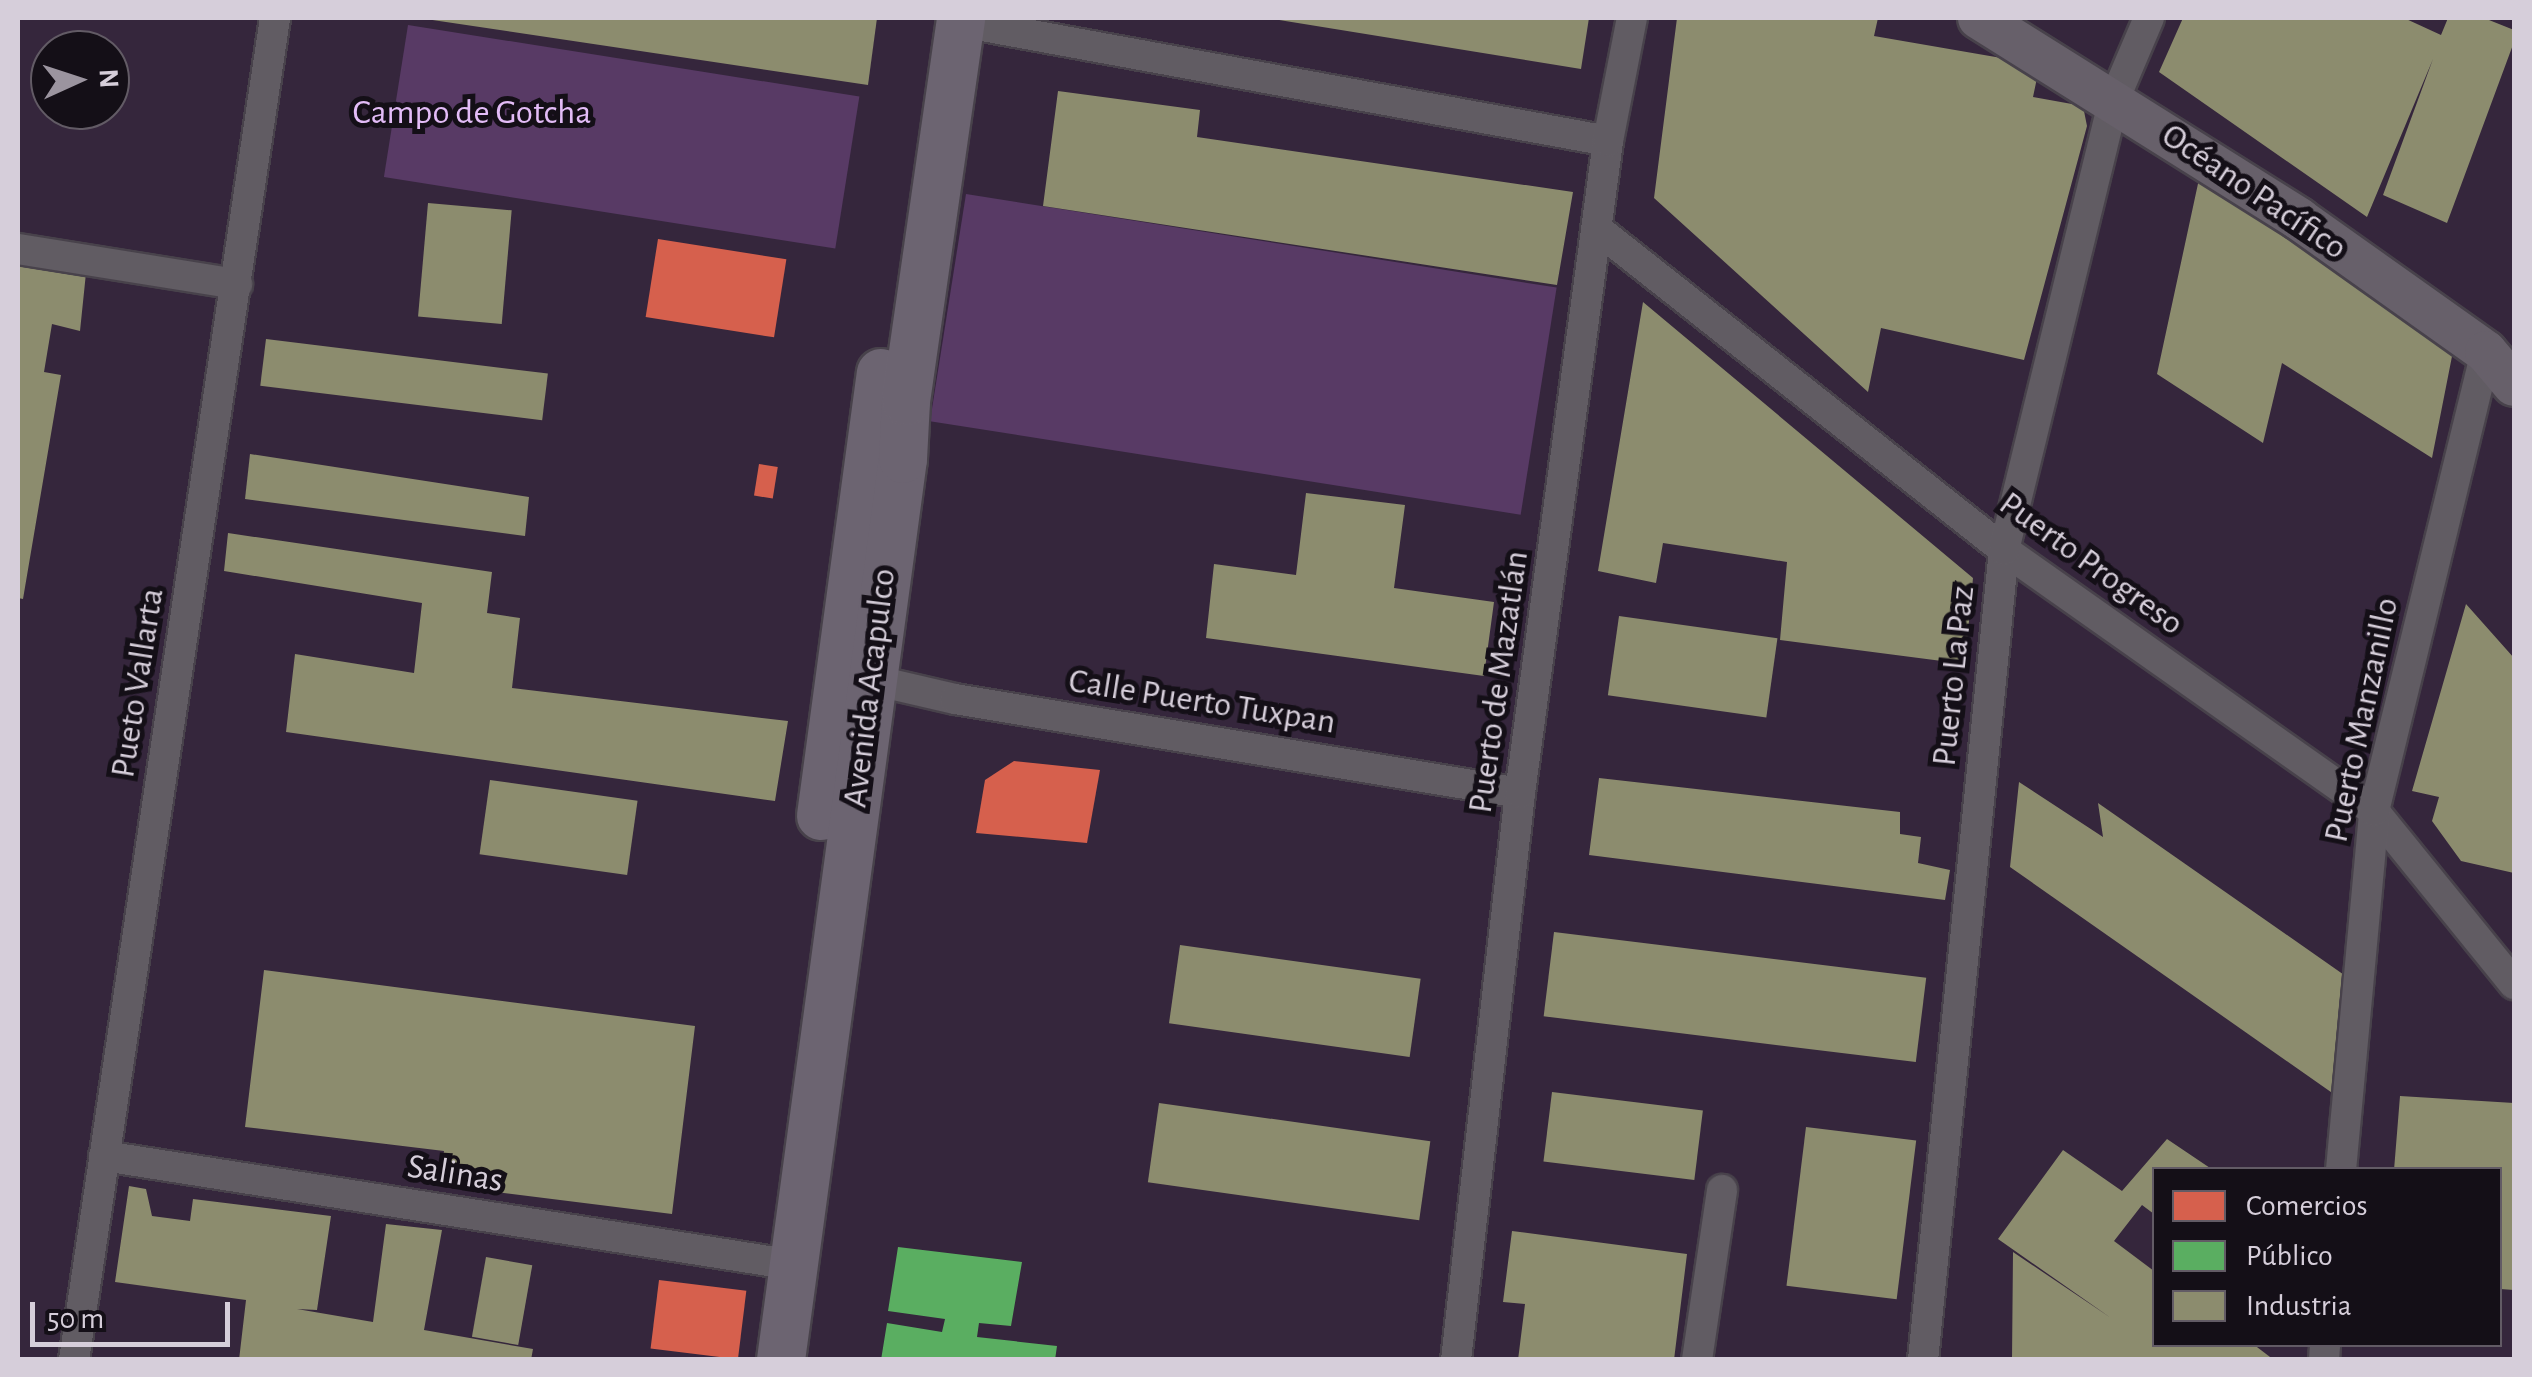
<!DOCTYPE html>
<meta charset="utf-8">
<style>
body{margin:0}
#map{position:relative;width:2532px;height:1377px;overflow:hidden;background:#2e2731;font-family:"Alegreya Sans",sans-serif}
div>[style]{position:absolute}
.built>*{inset:0;background:#35263c}
.green>*{inset:0;background:#583a65;transform-origin:0 0}
.shops>*{inset:0;background:#d6604d;transform-origin:0 0}
.public>*{inset:0;background:#5aae61}
.industry>*{inset:0;background:#8c8c6e;transform-origin:0 0}
.roads{filter:drop-shadow(2px 0 #48424b) drop-shadow(-2px 0 #48424b) drop-shadow(0 2px #48424b) drop-shadow(0 -2px #48424b)}
.street>*{height:30px;margin:-15px;padding:0 15px;transform-origin:15px;border-radius:15px;background:#615c63}
.secondary>*{height:42px;margin:-21px;padding:0 21px;transform-origin:21px;border-radius:21px;background:#67606a}
.primary>*{height:48px;margin:-24px;padding:0 24px;transform-origin:24px;border-radius:24px;background:#6c6471}
span{translate:-50% -50%;white-space:nowrap;text-align:center;line-height:1.15;-webkit-text-stroke:10px #140f17;paint-order:stroke}
.park-label{font-size:35px;color:#e3bcf7}
.street-label{font-size:35px;color:#d6ceda}
.frame{position:absolute;inset:0;border:20px solid #d6ceda;pointer-events:none}
.legend{position:absolute;left:2152px;top:1167px;width:350px;height:180px;box-sizing:border-box;background:#140f17;border:2px solid #625b65;margin:0;padding:12px 18px;list-style:none;font-size:30px;color:#d6ceda}
.legend li{display:flex;align-items:center;gap:20px;height:50px}
.legend b{width:50px;border:2px solid #625b65}
.north{position:absolute;left:30px;top:30px;width:100px;height:100px;box-sizing:border-box;background:#140f17;border:2px solid #625b65;border-radius:50%;rotate:87deg;font-size:28px;font-weight:700;line-height:40px;text-align:center;color:#d6ceda}
.north::after{content:'';display:block;margin:auto;width:35px;height:45px;background:#9b949f;clip-path:polygon(50% 0,100% 100%,50% 72%,0 100%)}
.scale{position:absolute;left:30px;top:1302px;width:200px;height:45px;box-sizing:border-box;border:5px solid #d6ceda;border-top:0;padding-left:12px;font-size:30px;line-height:35px;white-space:nowrap;color:#d6ceda;-webkit-text-stroke:8px #140f17;paint-order:stroke}
</style>
<div id="map">
<div class="built">
<div style="clip-path:polygon(evenodd,18px 18px,2514px 18px,2514px 1359px,18px 1359px,18px 18px,50px 50px,110px 50px,110px 110px,50px 110px,50px 50px,18px 18px,2154px 1170px,2500px 1170px,2500px 1344px,2154px 1344px,2154px 1170px)"></div>
</div>
<div class="green">
<div style="left:408px;top:25px;width:457px;height:154px;rotate:9deg"></div>
<div style="left:966px;top:194px;width:598px;height:230px;rotate:9deg"></div>
</div>
<div class="shops">
<div style="left:658px;top:239px;width:130px;height:79px;rotate:9deg"></div>
<div style="left:759px;top:464px;width:19px;height:32px;rotate:9deg"></div>
<div style="clip-path:polygon(1014px 761px,1100px 770px,1087px 843px,976px 833px,985px 780px)"></div>
<div style="left:659px;top:1280px;width:88px;height:69px;rotate:7deg"></div>
</div>
<div class="public">
<div style="clip-path:polygon(898px 1247px,1022px 1262px,1011px 1326px,979px 1323px,977px 1337px,1057px 1346px,1055px 1360px,881px 1360px,887px 1323px,942px 1332px,945px 1319px,888px 1311px)"></div>
</div>
<div class="industry">
<div style="clip-path:polygon(419px 18px,877px 18px,868px 85px)"></div>
<div style="clip-path:polygon(1267px 18px,1589px 18px,1581px 69px)"></div>
<div style="clip-path:polygon(1677px 18px,1878px 18px,1874px 36px,2013px 60px,2037px 78px,2033px 97px,2083px 106px,2087px 126px,2024px 360px,1881px 328px,1868px 392px,1654px 198px)"></div>
<div style="clip-path:polygon(2183px 18px,2404px 18px,2441px 35px,2448px 18px,2484px 18px,2514px 30px,2514px 42px,2447px 223px,2383px 195px,2433px 59px,2367px 217px,2159px 72px)"></div>
<div style="clip-path:polygon(1058px 91px,1200px 110px,1197px 137px,1573px 192px,1557px 285px,1043px 206px)"></div>
<div style="clip-path:polygon(2199px 179px,2456px 336px,2432px 458px,2282px 363px,2263px 443px,2157px 374px)"></div>
<div style="left:428px;top:203px;width:84px;height:114px;rotate:5deg"></div>
<div style="clip-path:polygon(18px 263px,86px 273px,80px 331px,52px 324px,44px 372px,61px 375px,23px 599px,18px 598px)"></div>
<div style="clip-path:polygon(1643px 302px,1973px 578px,1965px 664px,1780px 640px,1787px 562px,1663px 543px,1656px 583px,1598px 571px)"></div>
<div style="left:266px;top:339px;width:284px;height:47px;rotate:7deg"></div>
<div style="clip-path:polygon(250px 454px,529px 497px,525px 536px,245px 499px)"></div>
<div style="clip-path:polygon(1306px 493px,1405px 505px,1394px 588px,1494px 602px,1484px 676px,1206px 638px,1214px 564px,1296px 575px)"></div>
<div style="clip-path:polygon(228px 533px,492px 572px,487px 613px,520px 618px,512px 688px,788px 721px,775px 801px,286px 732px,295px 654px,414px 673px,422px 603px,224px 571px)"></div>
<div style="clip-path:polygon(2466px 604px,2514px 658px,2514px 873px,2461px 861px,2432px 821px,2439px 797px,2412px 791px)"></div>
<div style="left:1619px;top:616px;width:160px;height:80px;rotate:8deg"></div>
<div style="clip-path:polygon(1599px 778px,1900px 812px,1900px 834px,1921px 837px,1918px 863px,1950px 870px,1945px 900px,1589px 855px)"></div>
<div style="left:490px;top:780px;width:149px;height:75px;rotate:8deg"></div>
<div style="clip-path:polygon(2019px 782px,2103px 837px,2098px 803px,2347px 977px,2338px 1097px,2010px 867px)"></div>
<div style="left:1554px;top:932px;width:375px;height:85px;rotate:7deg"></div>
<div style="left:1180px;top:945px;width:243px;height:79px;rotate:8deg"></div>
<div style="clip-path:polygon(264px 970px,695px 1026px,672px 1214px,439px 1185px,444px 1151px,245px 1127px)"></div>
<div style="left:1552px;top:1092px;width:152px;height:70px;rotate:7deg"></div>
<div style="clip-path:polygon(2400px 1096px,2514px 1103px,2514px 1290px,2500px 1289px,2500px 1170px,2394px 1170px)"></div>
<div style="left:1159px;top:1103px;width:274px;height:80px;rotate:8deg"></div>
<div style="left:1806px;top:1127px;width:111px;height:160px;rotate:7deg"></div>
<div style="clip-path:polygon(2167px 1139px,2213px 1170px,2154px 1170px,2154px 1214px,2142px 1205px,2114px 1241px,2154px 1271px,2154px 1344px,2253px 1344px,2274px 1360px,2012px 1360px,2013px 1252px,2111px 1318px,1998px 1239px,2063px 1150px,2122px 1191px)"></div>
<div style="clip-path:polygon(129px 1186px,146px 1189px,152px 1216px,190px 1221px,193px 1199px,331px 1216px,317px 1310px,297px 1309px,373px 1322px,386px 1224px,442px 1230px,424px 1330px,533px 1349px,531px 1360px,239px 1360px,246px 1300px,115px 1282px)"></div>
<div style="clip-path:polygon(1512px 1231px,1687px 1254px,1674px 1360px,1518px 1360px,1525px 1304px,1503px 1302px)"></div>
<div style="left:486px;top:1257px;width:47px;height:81px;rotate:10deg"></div>
</div>
<div class="roads">
<div class="street">
<div style="left:961px;top:22px;width:658px;rotate:10.42deg"></div>
<div style="left:1597px;top:229px;width:518px;rotate:38.26deg"></div>
<div style="left:2004px;top:550px;width:453px;rotate:35.2deg"></div>
<div style="left:2374px;top:811px;width:223px;rotate:51deg"></div>
<div style="left:18px;top:249px;width:222px;rotate:9.1deg"></div>
<div style="left:873px;top:680px;width:84px;rotate:13deg"></div>
<div style="left:955px;top:699px;width:573px;rotate:9.45deg"></div>
<div style="left:104px;top:1156px;width:699px;rotate:8.98deg"></div>
<div style="left:2341px;top:1170px;width:361px;rotate:-84.7deg"></div>
<div style="left:2374px;top:811px;width:472px;rotate:-76.3deg"></div>
<div style="left:74px;top:1360px;width:1357px;rotate:-81.48deg"></div>
<div style="left:1456px;top:1360px;width:571px;rotate:-83.56deg"></div>
<div style="left:1520px;top:793px;width:658px;rotate:-82.31deg"></div>
<div style="left:1608px;top:141px;width:125px;rotate:-79deg"></div>
<div style="left:1697px;top:1360px;width:172px;rotate:-81.6deg"></div>
<div style="left:1923px;top:1360px;width:814px;rotate:-84.29deg"></div>
<div style="left:2004px;top:550px;width:463px;rotate:-76.3deg"></div>
<div style="left:2114px;top:100px;width:89px;rotate:-66.9deg"></div>
<div style="left:2324px;top:1360px;width:16px;rotate:-86deg"></div>
</div>
<div class="secondary">
<div style="left:1979px;top:18px;width:378px;rotate:32.1deg"></div>
<div style="left:2299px;top:219px;width:229px;rotate:35.4deg"></div>
<div style="left:2486px;top:352px;width:43px;rotate:49.7deg"></div>
</div>
<div class="primary">
<div style="left:821px;top:816px;width:447px;rotate:-82.3deg"></div>
<div style="left:781px;top:1360px;width:909px;rotate:-82.29deg"></div>
<div style="left:903px;top:459px;width:58px;rotate:-87deg"></div>
<div style="left:906px;top:401px;width:387px;rotate:-81.8deg"></div>
</div>
</div>
<div class="park-label">
<span style="left:472px;top:113px">Campo de Gotcha</span>
</div>
<div class="street-label">
<span style="left:2254px;top:192px;rotate:34deg">Océano Pacífico</span>
<span style="left:2091px;top:564px;rotate:36deg">Puerto Progreso</span>
<span style="left:1954px;top:676px;rotate:-84deg">Puerto La Paz</span>
<span style="left:1499px;top:682px;rotate:-82deg">Puerto de Mazatlán</span>
<span style="left:138px;top:683px;rotate:-81deg">Pueto Vallarta</span>
<span style="left:870px;top:688px;rotate:-83deg">Avenida Acapulco</span>
<span style="left:1202px;top:702px;rotate:9deg">Calle Puerto Tuxpan</span>
<span style="left:2362px;top:720px;rotate:-78deg">Puerto Manzanillo</span>
<span style="left:455px;top:1174px;rotate:9deg">Salinas</span>
</div>
<div class="frame"></div>
<ul class="legend">
<li><b style="height:28px;background:#d6604d"></b>Comercios</li>
<li><b style="height:28px;background:#5aae61"></b>Público</li>
<li><b style="height:28px;background:#8c8c6e"></b>Industria</li>
</ul>
<div class="north">N</div>
<div class="scale">50 m</div>
</div>
